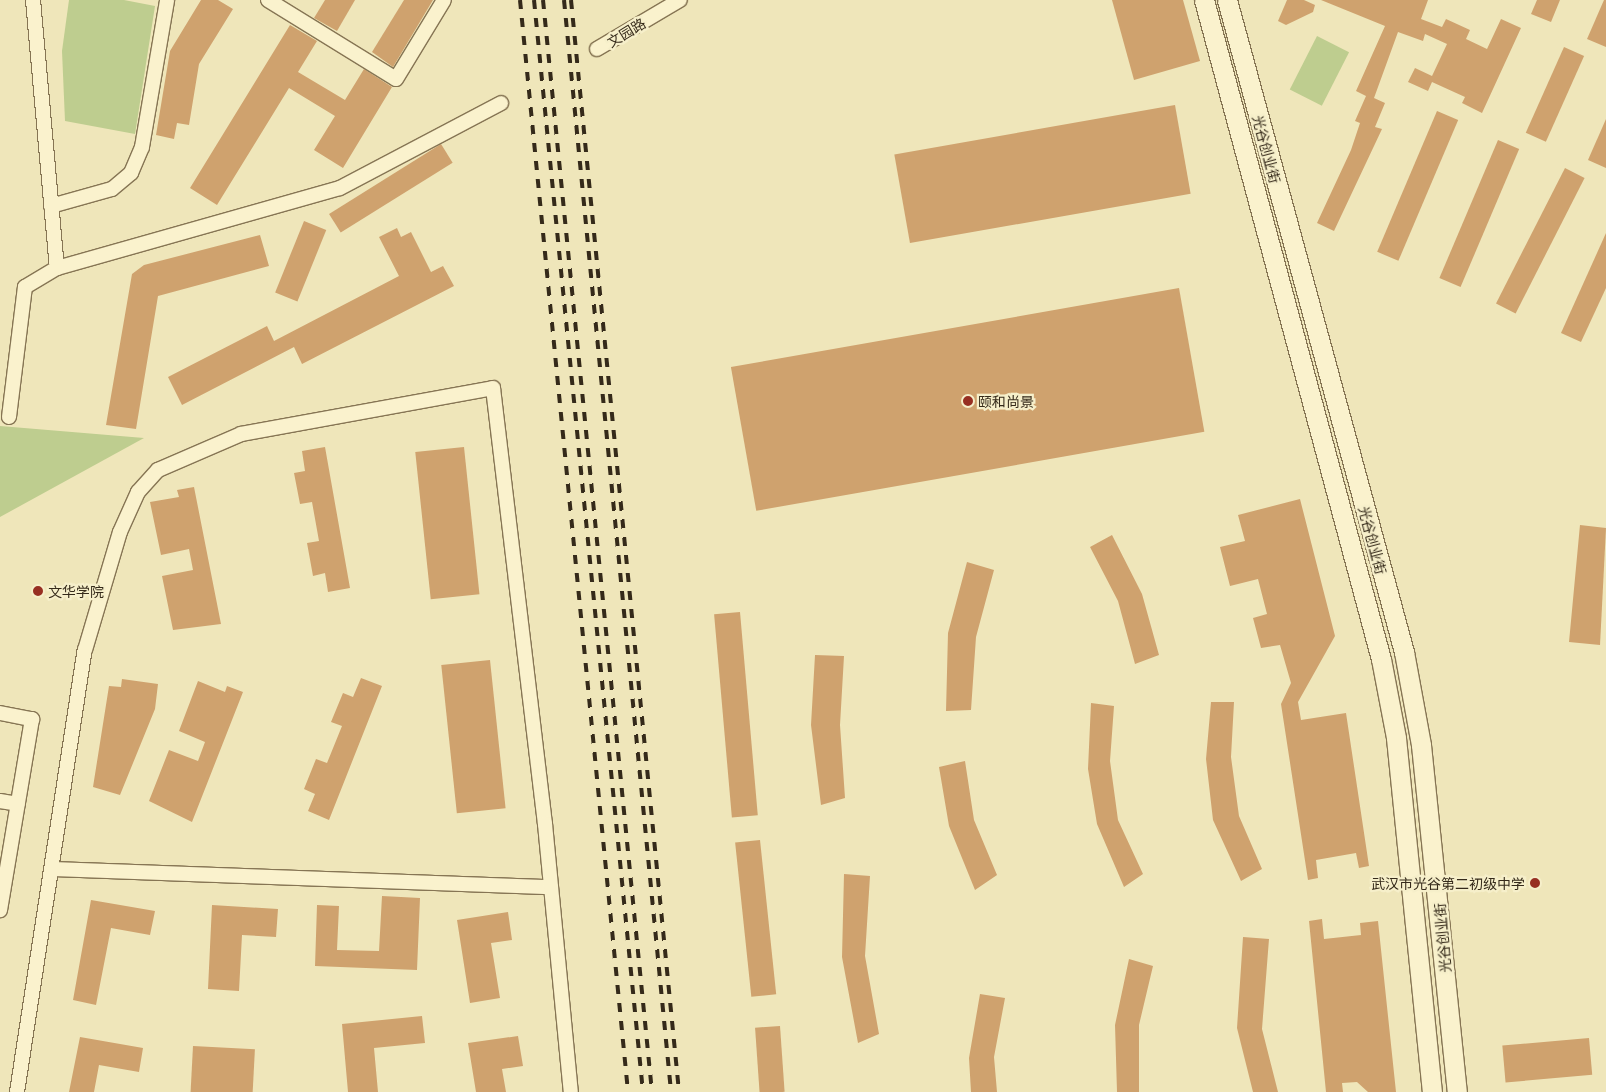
<!DOCTYPE html>
<meta charset="utf-8">
<style>
body{margin:0}
#map{position:relative;width:1606px;height:1092px;overflow:hidden;background:#efe6ba;font-family:Georgia,"Noto Sans SC",serif}
div>[style]{position:absolute}
.green>*{inset:0;background:#becd8f;transform-origin:0 0}
.building>*{inset:0;background:#cfa26e;transform-origin:0 0}
.roads{filter:drop-shadow(1px 0 #867554) drop-shadow(-1px 0 #867554) drop-shadow(0 1px #867554) drop-shadow(0 -1px #867554)}
.street>*{height:14px;margin:-7px;padding:0 7px;transform-origin:7px;border-radius:7px;background:#faf2cd}
.secondary>*{height:19px;margin:-9.5px;padding:0 9.5px;transform-origin:9.5px;border-radius:9.5px;background:#faf2cd}
.rail>*{height:4px;margin-top:-2px;transform-origin:0;background:repeating-linear-gradient(90deg,#352a1a 0 9px,transparent 0 18px)}
.dots>*{width:14px;height:14px;translate:-50% -50%;box-sizing:border-box;border:2px solid #f6efca;border-radius:50%}
span{translate:-50% -50%;white-space:nowrap;text-align:center;line-height:1.15;-webkit-text-stroke:4.5px #f6efca;paint-order:stroke}
.street-label{font-size:14px;color:#352a1a}
.poi-label{font-size:14px;color:#352a1a}
.left{translate:0 -50%;text-align:left}
.right{translate:-100% -50%;text-align:right}
</style>
<div id="map">
<div class="green">
<div style="clip-path:polygon(69px 0,124px 0,155px 6px,135px 134px,65px 121px,62px 51px)"></div>
<div style="left:1317px;top:36px;width:36px;height:60px;rotate:27deg"></div>
<div style="clip-path:polygon(0 426px,144px 438px,0 517px)"></div>
</div>
<div class="building">
<div style="clip-path:polygon(201px 0,218px 0,233px 9px,199px 64px,189px 125px,177px 123px,174px 139px,156px 135px,170px 51px)"></div>
<div style="clip-path:polygon(325px 0,355px 0,337px 31px,314px 18px)"></div>
<div style="clip-path:polygon(404px 0,433px 0,393px 67px,372px 52px)"></div>
<div style="clip-path:polygon(1112px 0,1183px 0,1200px 61px,1134px 80px)"></div>
<div style="clip-path:polygon(1287px 0,1304px 0,1315px 5px,1313px 12px,1286px 25px,1278px 21px)"></div>
<div style="clip-path:polygon(1321px 0,1428px 0,1421px 19px,1442px 27px,1446px 19px,1470px 30px,1466px 39px,1487px 49px,1501px 19px,1521px 28px,1482px 113px,1462px 103px,1465px 97px,1432px 82px,1428px 91px,1408px 82px,1415px 68px,1432px 76px,1447px 44px,1425px 34px,1423px 41px,1398px 32px,1374px 98px,1385px 103px,1375px 127px,1382px 129px,1334px 231px,1317px 223px,1351px 150px,1360px 123px,1355px 121px,1366px 96px,1356px 91px,1385px 26px)"></div>
<div style="clip-path:polygon(1537px 0,1560px 0,1551px 22px,1531px 14px)"></div>
<div style="clip-path:polygon(1604px 0,1606px 0,1606px 47px,1587px 39px)"></div>
<div style="clip-path:polygon(290px 25px,317px 41px,298px 72px,345px 100px,364px 69px,392px 87px,343px 168px,314px 150px,335px 116px,289px 88px,217px 205px,190px 188px)"></div>
<div style="left:1564px;top:47px;width:22px;height:94px;rotate:24deg"></div>
<div style="left:1175px;top:105px;width:90px;height:285px;rotate:80deg"></div>
<div style="left:1437px;top:111px;width:23px;height:153px;rotate:23deg"></div>
<div style="clip-path:polygon(1606px 119px,1606px 168px,1588px 160px)"></div>
<div style="left:1498px;top:140px;width:23px;height:150px;rotate:23deg"></div>
<div style="left:441px;top:144px;width:22px;height:132px;rotate:58deg"></div>
<div style="left:1565px;top:168px;width:22px;height:152px;rotate:27deg"></div>
<div style="left:304px;top:221px;width:24px;height:77px;rotate:22deg"></div>
<div style="clip-path:polygon(397px 228px,401px 237px,411px 232px,431px 272px,443px 266px,454px 286px,302px 364px,294px 347px,182px 405px,168px 377px,267px 326px,274px 341px,399px 276px,379px 237px)"></div>
<div style="clip-path:polygon(1606px 233px,1606px 288px,1581px 342px,1561px 333px)"></div>
<div style="clip-path:polygon(260px 235px,269px 266px,158px 296px,136px 429px,106px 425px,132px 274px,144px 265px)"></div>
<div style="left:1179px;top:288px;width:146px;height:455px;rotate:80deg"></div>
<div style="clip-path:polygon(325px 447px,350px 588px,328px 592px,325px 573px,313px 576px,307px 543px,319px 541px,312px 502px,300px 504px,294px 473px,305px 471px,302px 451px)"></div>
<div style="left:464px;top:447px;width:148px;height:49px;rotate:84deg"></div>
<div style="clip-path:polygon(194px 487px,221px 624px,173px 630px,162px 576px,193px 570px,189px 549px,161px 555px,150px 502px,179px 497px,177px 490px)"></div>
<div style="clip-path:polygon(1300px 499px,1335px 636px,1298px 702px,1301px 720px,1346px 713px,1369px 866px,1359px 868px,1356px 853px,1316px 860px,1318px 878px,1308px 880px,1281px 704px,1291px 683px,1280px 645px,1261px 648px,1253px 618px,1267px 614px,1258px 579px,1230px 586px,1220px 547px,1245px 541px,1238px 515px)"></div>
<div style="clip-path:polygon(1580px 525px,1606px 528px,1600px 645px,1569px 642px)"></div>
<div style="clip-path:polygon(1112px 535px,1142px 594px,1159px 655px,1135px 664px,1118px 601px,1090px 547px)"></div>
<div style="clip-path:polygon(967px 562px,994px 570px,976px 637px,971px 710px,946px 711px,948px 633px)"></div>
<div style="left:740px;top:612px;width:204px;height:26px;rotate:85deg"></div>
<div style="clip-path:polygon(815px 655px,844px 656px,840px 725px,845px 798px,821px 805px,811px 725px)"></div>
<div style="left:490px;top:660px;width:149px;height:49px;rotate:84deg"></div>
<div style="clip-path:polygon(361px 678px,382px 686px,329px 820px,308px 811px,315px 794px,304px 789px,316px 759px,327px 763px,342px 726px,331px 722px,343px 693px,353px 697px)"></div>
<div style="clip-path:polygon(122px 679px,158px 684px,155px 709px,120px 795px,93px 787px,109px 686px,121px 687px)"></div>
<div style="clip-path:polygon(198px 681px,225px 692px,227px 686px,243px 692px,192px 822px,149px 801px,169px 750px,198px 761px,205px 742px,179px 731px)"></div>
<div style="clip-path:polygon(1211px 702px,1234px 702px,1231px 757px,1239px 816px,1262px 869px,1241px 881px,1213px 820px,1206px 759px)"></div>
<div style="clip-path:polygon(1091px 703px,1114px 706px,1110px 761px,1118px 820px,1143px 874px,1124px 887px,1097px 824px,1088px 769px)"></div>
<div style="clip-path:polygon(965px 761px,974px 820px,997px 875px,975px 890px,949px 826px,939px 767px)"></div>
<div style="left:760px;top:840px;width:155px;height:25px;rotate:84deg"></div>
<div style="clip-path:polygon(844px 874px,870px 876px,865px 956px,879px 1034px,858px 1043px,842px 957px)"></div>
<div style="clip-path:polygon(382px 896px,420px 898px,417px 970px,315px 966px,317px 905px,339px 906px,337px 950px,379px 951px)"></div>
<div style="clip-path:polygon(91px 900px,155px 911px,150px 935px,111px 928px,96px 1005px,73px 1000px)"></div>
<div style="clip-path:polygon(212px 905px,278px 909px,276px 937px,242px 935px,239px 991px,208px 989px)"></div>
<div style="clip-path:polygon(508px 912px,512px 940px,491px 943px,500px 998px,470px 1003px,457px 920px)"></div>
<div style="clip-path:polygon(1322px 919px,1324px 939px,1361px 935px,1360px 923px,1378px 921px,1396px 1092px,1368px 1092px,1357px 1082px,1342px 1083px,1343px 1092px,1326px 1092px,1309px 921px)"></div>
<div style="clip-path:polygon(1243px 937px,1269px 939px,1262px 1029px,1278px 1092px,1253px 1092px,1237px 1028px)"></div>
<div style="clip-path:polygon(1129px 959px,1153px 966px,1139px 1025px,1139px 1092px,1117px 1092px,1115px 1025px)"></div>
<div style="clip-path:polygon(980px 994px,1005px 998px,994px 1057px,997px 1092px,971px 1092px,969px 1058px)"></div>
<div style="clip-path:polygon(422px 1016px,425px 1043px,374px 1048px,378px 1092px,348px 1092px,342px 1024px)"></div>
<div style="left:780px;top:1026px;width:66px;height:25px;rotate:86deg"></div>
<div style="clip-path:polygon(518px 1036px,523px 1066px,502px 1069px,506px 1092px,476px 1092px,468px 1043px)"></div>
<div style="clip-path:polygon(80px 1037px,143px 1048px,139px 1072px,99px 1065px,94px 1092px,69px 1092px)"></div>
<div style="left:1589px;top:1038px;width:37px;height:87px;rotate:85deg"></div>
<div style="left:193px;top:1046px;width:62px;height:46px;rotate:3deg"></div>
</div>
<div class="roads">
<div class="street">
<div style="left:33px;top:0;width:269px;rotate:84.9deg"></div>
<div style="left:57px;top:268px;width:294px;rotate:-15.8deg"></div>
<div style="left:340px;top:188px;width:182px;rotate:-27.8deg"></div>
<div style="left:268px;top:0;width:150px;rotate:31.7deg"></div>
<div style="left:396px;top:79px;width:92px;rotate:-58.7deg"></div>
<div style="left:597px;top:49px;width:96px;rotate:-30.6deg"></div>
<div style="left:51px;top:206px;width:63px;rotate:-15.6deg"></div>
<div style="left:112px;top:189px;width:25px;rotate:-40deg"></div>
<div style="left:131px;top:173px;width:28px;rotate:-67deg"></div>
<div style="left:142px;top:147px;width:149px;rotate:-80.3deg"></div>
<div style="left:9px;top:417px;width:131px;rotate:-83deg"></div>
<div style="left:25px;top:287px;width:37px;rotate:-31deg"></div>
<div style="left:0;top:713px;width:33px;rotate:11deg"></div>
<div style="left:32px;top:719px;width:194px;rotate:99.5deg"></div>
<div style="left:0;top:801px;width:18px;rotate:9deg"></div>
<div style="left:53px;top:869px;width:498px;rotate:2.1deg"></div>
<div style="left:17px;top:1092px;width:447px;rotate:-81.3deg"></div>
<div style="left:85px;top:650px;width:123px;rotate:-73.5deg"></div>
<div style="left:120px;top:532px;width:44px;rotate:-65.8deg"></div>
<div style="left:138px;top:492px;width:30px;rotate:-48deg"></div>
<div style="left:158px;top:470px;width:90px;rotate:-23.4deg"></div>
<div style="left:241px;top:434px;width:256px;rotate:-10.3deg"></div>
<div style="left:493px;top:388px;width:439px;rotate:83.2deg"></div>
<div style="left:545px;top:824px;width:269px;rotate:84.5deg"></div>
</div>
<div class="secondary">
<div style="left:1204px;top:0;width:682px;rotate:74.97deg"></div>
<div style="left:1381px;top:659px;width:80px;rotate:79.2deg"></div>
<div style="left:1396px;top:738px;width:356px;rotate:84.2deg"></div>
<div style="left:1227px;top:0;width:676px;rotate:74.81deg"></div>
<div style="left:1404px;top:652px;width:95px;rotate:79.6deg"></div>
<div style="left:1421px;top:745px;width:349px;rotate:84.1deg"></div>
</div>
</div>
<div class="rail">
<div style="left:520px;top:0;width:1097px;rotate:84.35deg"></div>
<div style="left:534px;top:0;width:1097px;rotate:84.3deg"></div>
<div style="left:543px;top:0;width:1097px;rotate:84.3deg"></div>
<div style="left:564px;top:0;width:1097px;rotate:84.4deg"></div>
<div style="left:571px;top:0;width:1097px;rotate:84.35deg"></div>
</div>
<div class="dots">
<div style="left:968px;top:401px;background:#972f22"></div>
<div style="left:38px;top:591px;background:#972f22"></div>
<div style="left:1535px;top:883px;background:#972f22"></div>
</div>
<div class="street-label">
<span style="left:626px;top:32px;rotate:-31deg">文园路</span>
<span style="left:1267px;top:149px;rotate:75deg">光谷创业街</span>
<span style="left:1373px;top:540px;rotate:75deg">光谷创业街</span>
<span style="left:1442px;top:938px;rotate:-95deg">光谷创业街</span>
</div>
<div class="poi-label">
<span class="left" style="left:978px;top:401px">颐和尚景</span>
<span class="left" style="left:48px;top:591px">文华学院</span>
<span class="right" style="left:1525px;top:883px">武汉市光谷第二初级中学</span>
</div>
</div>
